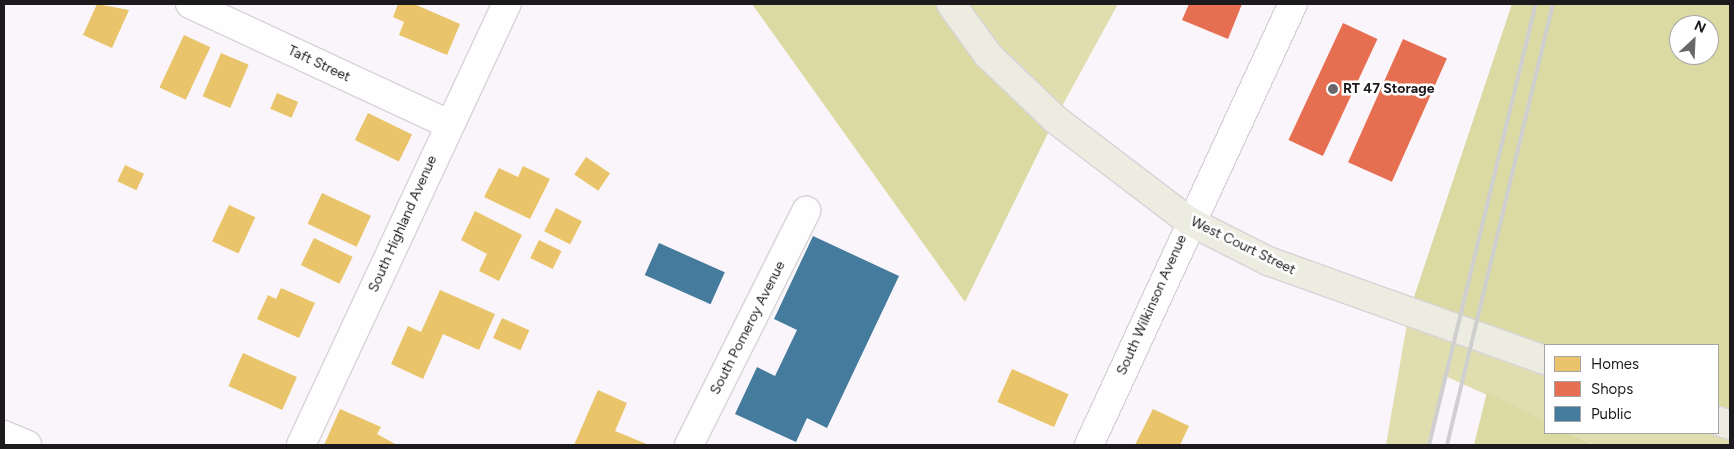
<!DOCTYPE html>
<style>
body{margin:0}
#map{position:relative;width:1734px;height:449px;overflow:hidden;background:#faf5fa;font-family:Figtree,sans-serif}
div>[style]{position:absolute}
.green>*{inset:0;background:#e0deaf}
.forest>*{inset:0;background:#dcdaa3}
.homes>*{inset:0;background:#e9c46a;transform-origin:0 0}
.shops>*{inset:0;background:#e76f51;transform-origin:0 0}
.public>*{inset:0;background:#457b9d;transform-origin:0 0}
.roads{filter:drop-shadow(1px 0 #d7d3d8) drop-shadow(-1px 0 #d7d3d8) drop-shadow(0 1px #d7d3d8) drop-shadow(0 -1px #d7d3d8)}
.minor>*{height:28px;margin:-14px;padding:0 14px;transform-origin:14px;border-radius:14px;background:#fefefe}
.major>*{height:28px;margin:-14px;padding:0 14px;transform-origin:14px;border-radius:14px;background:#ecece0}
.rail>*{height:4px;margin:-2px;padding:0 2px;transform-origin:2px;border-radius:2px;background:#d0cfd0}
.dots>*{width:14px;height:14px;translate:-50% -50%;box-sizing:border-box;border:2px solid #fff;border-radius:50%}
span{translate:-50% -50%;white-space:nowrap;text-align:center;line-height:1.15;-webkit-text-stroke:5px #fff;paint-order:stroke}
.street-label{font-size:14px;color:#1d1a1d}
.poi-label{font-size:14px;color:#1d1a1d;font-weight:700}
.left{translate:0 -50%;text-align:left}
.frame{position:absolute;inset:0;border:5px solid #1d1a1d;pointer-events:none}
.legend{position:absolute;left:1544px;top:344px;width:175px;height:90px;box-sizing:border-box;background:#fff;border:1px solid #a5a3a5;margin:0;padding:6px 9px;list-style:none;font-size:15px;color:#1d1a1d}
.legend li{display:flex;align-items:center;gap:10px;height:25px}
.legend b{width:25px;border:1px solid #a5a3a5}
.north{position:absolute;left:1669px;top:15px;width:50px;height:50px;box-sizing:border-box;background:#fff;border:1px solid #a5a3a5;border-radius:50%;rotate:25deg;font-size:14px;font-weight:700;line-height:20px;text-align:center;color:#1d1a1d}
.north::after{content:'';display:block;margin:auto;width:18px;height:22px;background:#6a676a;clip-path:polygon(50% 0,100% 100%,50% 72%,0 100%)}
</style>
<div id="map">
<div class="green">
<div style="clip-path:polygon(951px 4px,1118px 4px,1055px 119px)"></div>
<div style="clip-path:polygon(1409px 312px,1545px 360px,1545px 421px,1445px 376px,1427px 445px,1386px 445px)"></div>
<div style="clip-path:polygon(1730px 425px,1730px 445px,1594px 445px,1569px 433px,1718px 433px)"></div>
</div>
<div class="forest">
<div style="clip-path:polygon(752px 4px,951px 4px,1055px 119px,965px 302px)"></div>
<div style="clip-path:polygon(evenodd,1512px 4px,1730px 4px,1730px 425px,1718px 420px,1718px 345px,1545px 345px,1545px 360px,1409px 312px,1512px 4px,1679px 25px,1709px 25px,1709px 55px,1679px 55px,1679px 25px)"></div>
<div style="clip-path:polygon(1487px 392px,1545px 421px,1545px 433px,1569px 433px,1594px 445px,1474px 445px)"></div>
</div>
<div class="homes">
<div style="clip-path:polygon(97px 4px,129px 10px,112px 48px,83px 35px)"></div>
<div style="clip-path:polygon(398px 4px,414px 4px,460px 24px,447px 55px,399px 35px,404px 22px,393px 17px)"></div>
<div style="left:184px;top:35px;width:29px;height:58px;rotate:25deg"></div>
<div style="left:221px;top:53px;width:30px;height:47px;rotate:23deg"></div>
<div style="left:277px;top:93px;width:23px;height:17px;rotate:23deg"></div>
<div style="left:368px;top:113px;width:49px;height:30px;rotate:26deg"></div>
<div style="left:586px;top:157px;width:29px;height:21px;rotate:34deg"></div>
<div style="left:125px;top:165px;width:21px;height:18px;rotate:25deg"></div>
<div style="clip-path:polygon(523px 166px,550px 179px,530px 219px,484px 197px,499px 168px,518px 177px)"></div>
<div style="left:322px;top:193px;width:54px;height:34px;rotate:25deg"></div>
<div style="left:229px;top:205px;width:29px;height:40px;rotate:25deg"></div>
<div style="left:556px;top:208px;width:29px;height:26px;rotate:27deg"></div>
<div style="clip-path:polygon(475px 211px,522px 235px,499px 281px,479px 271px,487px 254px,461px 240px)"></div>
<div style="left:314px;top:238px;width:43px;height:30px;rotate:26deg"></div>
<div style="left:539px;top:240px;width:25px;height:20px;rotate:26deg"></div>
<div style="clip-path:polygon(281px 288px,315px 303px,299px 338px,257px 319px,268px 295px,276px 299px)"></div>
<div style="clip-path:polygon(440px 290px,495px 314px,479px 350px,443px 334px,423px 379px,391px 364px,408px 326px,421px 332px)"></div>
<div style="left:502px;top:318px;width:30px;height:22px;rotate:24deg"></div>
<div style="left:243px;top:353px;width:59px;height:36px;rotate:24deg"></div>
<div style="left:1012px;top:369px;width:62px;height:36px;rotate:24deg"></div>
<div style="clip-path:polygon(598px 390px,627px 403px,615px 431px,649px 445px,574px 445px)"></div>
<div style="clip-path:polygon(340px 409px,381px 427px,377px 434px,397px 445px,324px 445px)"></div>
<div style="clip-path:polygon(1153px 409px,1189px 426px,1180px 445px,1135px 445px)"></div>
</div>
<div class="shops">
<div style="clip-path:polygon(1189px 4px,1242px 4px,1228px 39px,1182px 20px)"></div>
<div style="left:1343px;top:23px;width:38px;height:129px;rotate:25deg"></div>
<div style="left:1403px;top:39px;width:48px;height:135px;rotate:24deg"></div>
</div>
<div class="public">
<div style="clip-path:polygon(813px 236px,899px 276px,827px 428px,807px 418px,796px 442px,735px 414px,757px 367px,775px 376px,797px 330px,774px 319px)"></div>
<div style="left:659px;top:243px;width:72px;height:35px;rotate:24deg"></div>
</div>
<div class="roads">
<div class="minor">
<div style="left:190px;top:4px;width:285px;rotate:24.9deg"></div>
<div style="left:4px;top:435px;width:25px;rotate:23deg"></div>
<div style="left:301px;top:445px;width:487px;rotate:-65deg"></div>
<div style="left:689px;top:445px;width:262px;rotate:-63.4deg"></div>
<div style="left:1089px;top:445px;width:486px;rotate:-65.2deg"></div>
</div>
<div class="major">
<div style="left:951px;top:4px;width:63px;rotate:54deg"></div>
<div style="left:988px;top:55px;width:93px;rotate:43.7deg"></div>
<div style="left:1055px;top:119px;width:168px;rotate:37.3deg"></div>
<div style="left:1189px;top:221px;width:89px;rotate:26.9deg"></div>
<div style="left:1268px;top:261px;width:294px;rotate:19.7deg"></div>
<div style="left:1718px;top:421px;width:13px;rotate:18deg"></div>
</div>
</div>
<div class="rail">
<div style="left:1429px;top:445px;width:454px;rotate:-76.4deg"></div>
<div style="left:1447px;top:445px;width:454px;rotate:-76.5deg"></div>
</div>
<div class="dots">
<div style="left:1333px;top:89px;background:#6a676a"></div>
</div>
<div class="street-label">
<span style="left:319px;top:64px;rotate:25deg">Taft Street</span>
<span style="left:403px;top:224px;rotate:-66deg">South Highland Avenue</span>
<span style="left:1243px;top:246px;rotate:26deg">West Court Street</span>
<span style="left:1152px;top:305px;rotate:-66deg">South Wilkinson Avenue</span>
<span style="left:748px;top:328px;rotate:-63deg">South Pomeroy Avenue</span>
</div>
<div class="poi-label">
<span class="left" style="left:1343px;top:89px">RT 47 Storage</span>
</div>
<div class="frame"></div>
<ul class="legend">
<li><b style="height:14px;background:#e9c46a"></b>Homes</li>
<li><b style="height:14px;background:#e76f51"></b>Shops</li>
<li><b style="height:14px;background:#457b9d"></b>Public</li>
</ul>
<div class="north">N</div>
</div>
